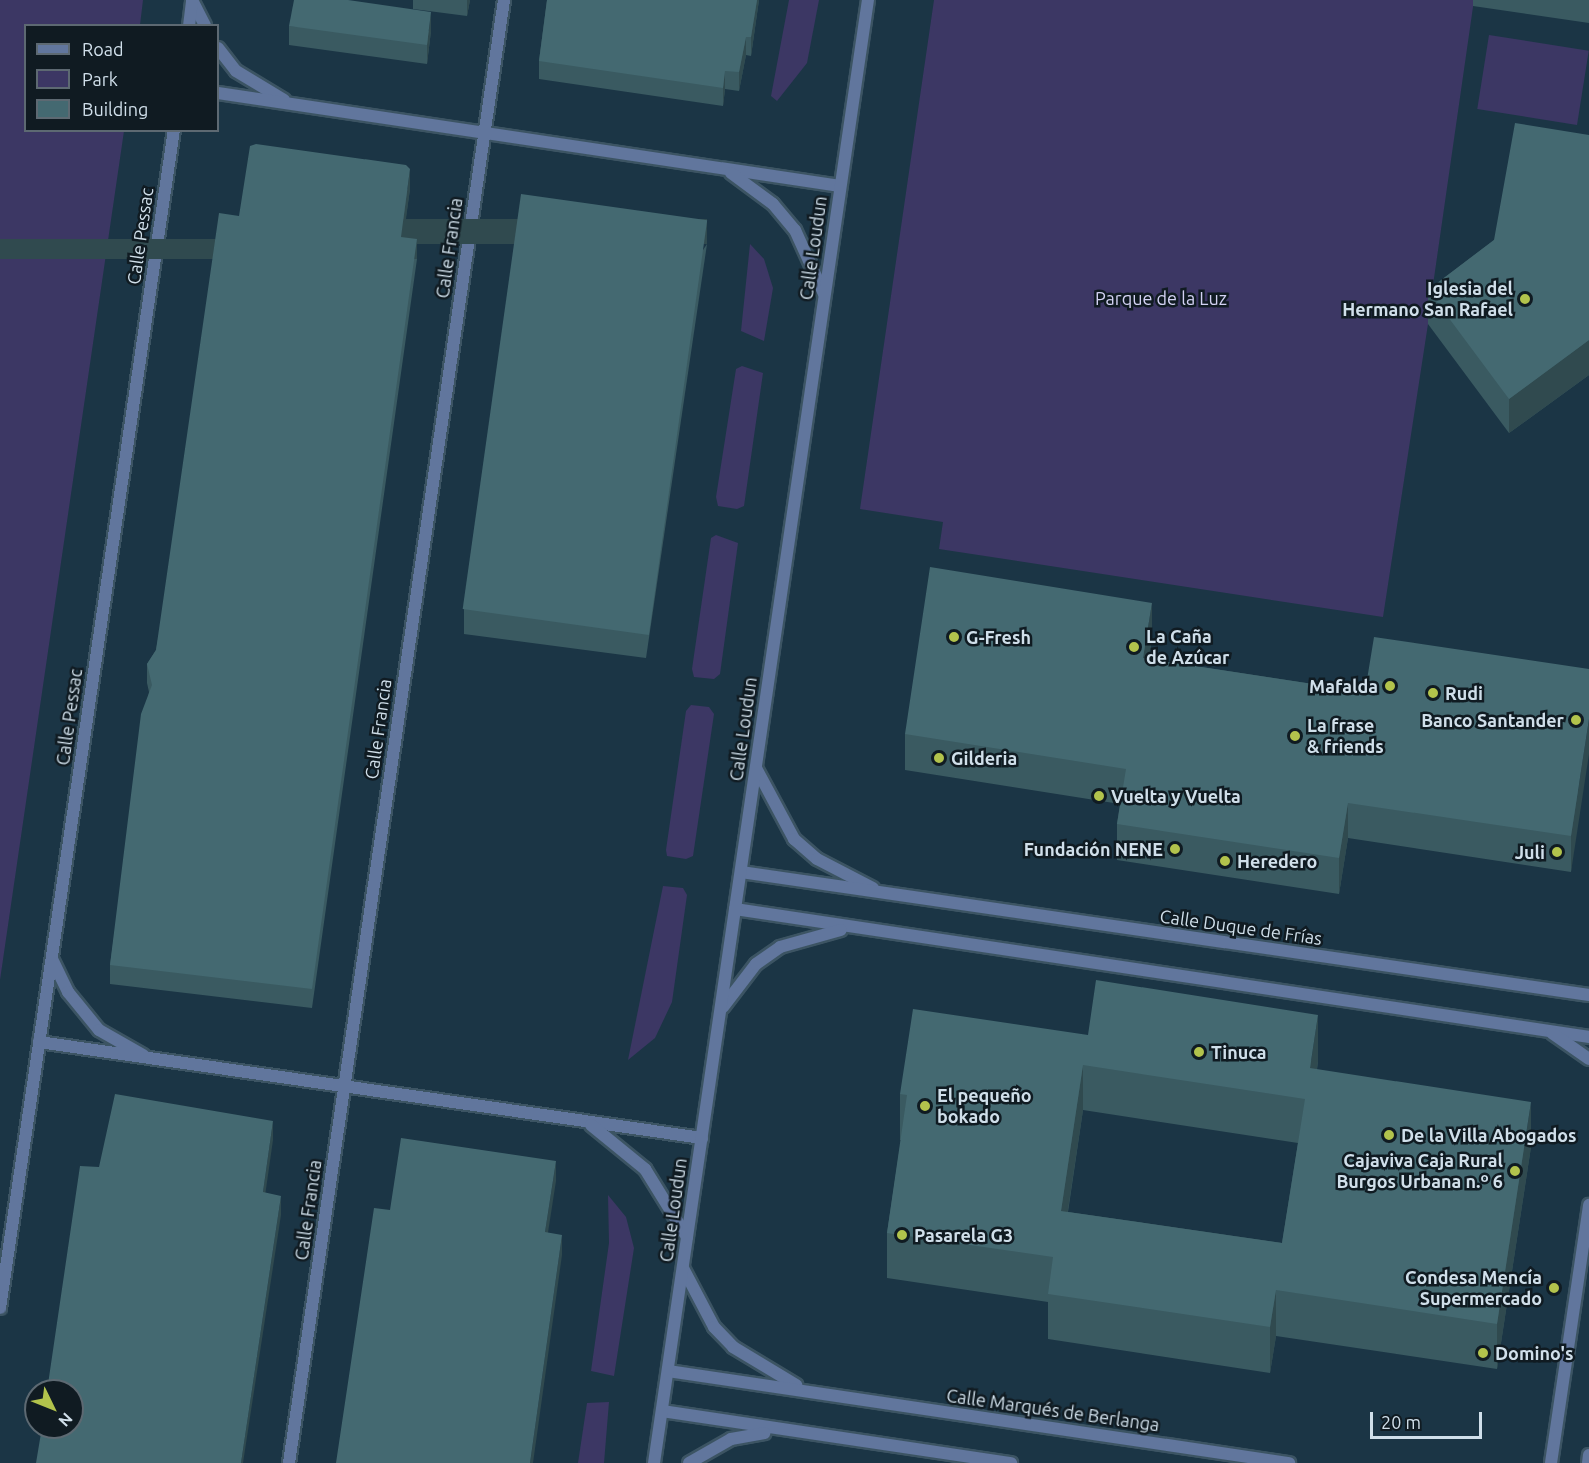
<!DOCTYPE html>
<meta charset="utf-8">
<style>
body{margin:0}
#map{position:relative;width:1589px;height:1463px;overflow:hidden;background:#1b3545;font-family:Ubuntu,sans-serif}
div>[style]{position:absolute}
.green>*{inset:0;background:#3c3764;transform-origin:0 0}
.roads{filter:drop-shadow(2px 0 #3c5463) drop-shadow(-2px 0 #3c5463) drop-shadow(0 2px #3c5463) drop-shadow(0 -2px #3c5463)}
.street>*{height:12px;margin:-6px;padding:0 6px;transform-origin:6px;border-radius:6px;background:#61769d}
.wall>*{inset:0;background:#3a5a61}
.shaded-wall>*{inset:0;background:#304a4f;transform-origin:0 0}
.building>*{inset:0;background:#446971;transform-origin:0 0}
.dots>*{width:16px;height:16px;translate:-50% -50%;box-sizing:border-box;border:3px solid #101b22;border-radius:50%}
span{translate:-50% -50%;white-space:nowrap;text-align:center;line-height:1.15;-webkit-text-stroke:5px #101b22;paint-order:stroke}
.street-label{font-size:18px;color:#d0dfea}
.poi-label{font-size:18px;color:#d0dfea;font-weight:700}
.right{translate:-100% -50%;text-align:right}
.left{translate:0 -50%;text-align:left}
.park-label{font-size:18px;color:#d3d2f3}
.legend{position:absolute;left:24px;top:24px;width:195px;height:108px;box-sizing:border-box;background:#101b22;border:2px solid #5d6972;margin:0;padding:8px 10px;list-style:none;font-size:18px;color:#d0dfea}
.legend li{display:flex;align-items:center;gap:12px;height:30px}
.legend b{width:30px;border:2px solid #5d6972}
.north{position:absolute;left:24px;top:1379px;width:60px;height:60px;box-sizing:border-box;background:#101b22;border:2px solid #5d6972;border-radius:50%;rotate:133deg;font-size:16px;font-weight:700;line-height:24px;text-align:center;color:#d0dfea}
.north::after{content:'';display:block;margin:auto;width:21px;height:27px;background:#b2c34c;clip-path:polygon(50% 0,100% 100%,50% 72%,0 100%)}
.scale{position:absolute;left:1370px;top:1412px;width:112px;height:27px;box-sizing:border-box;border:3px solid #d0dfea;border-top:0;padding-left:8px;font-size:18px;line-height:21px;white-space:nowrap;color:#d0dfea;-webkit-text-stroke:4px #101b22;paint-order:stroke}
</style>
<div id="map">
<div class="green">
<div style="clip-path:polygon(0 0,143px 0,140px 25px,26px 26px,26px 130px,124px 131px,0 980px)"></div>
<div style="clip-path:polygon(789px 0,819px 0,807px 63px,777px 101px,771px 96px)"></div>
<div style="clip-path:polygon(934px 0,1474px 0,1432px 292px,1494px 274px,1428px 324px,1383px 617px,939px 549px,943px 522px,860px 509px)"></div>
<div style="left:1489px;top:35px;width:101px;height:75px;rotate:9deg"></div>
<div style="clip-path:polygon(750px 244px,764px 259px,773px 288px,764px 341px,741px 331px)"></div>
<div style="clip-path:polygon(742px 366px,763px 373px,744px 506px,737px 509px,718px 506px,716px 497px,736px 369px)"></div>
<div style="clip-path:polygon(716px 535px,738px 543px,720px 674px,714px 679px,694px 677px,692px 669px,711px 538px)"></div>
<div style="clip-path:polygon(691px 705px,709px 707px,714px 714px,693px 856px,686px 859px,667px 856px,666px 850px,686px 711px)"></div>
<div style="clip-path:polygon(663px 886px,683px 888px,687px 895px,672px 1002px,655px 1038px,628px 1060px)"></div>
<div style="clip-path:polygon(608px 1195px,626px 1217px,634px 1248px,614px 1376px,591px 1371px,609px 1243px)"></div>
<div style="clip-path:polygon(609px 1402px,604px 1463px,578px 1463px,587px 1403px)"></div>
</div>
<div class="roads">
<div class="street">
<div style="left:192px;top:0;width:29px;rotate:63deg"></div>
<div style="left:189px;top:26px;width:25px;rotate:-83deg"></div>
<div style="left:218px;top:48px;width:29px;rotate:52deg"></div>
<div style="left:236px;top:71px;width:56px;rotate:31.1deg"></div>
<div style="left:218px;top:93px;width:629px;rotate:8.5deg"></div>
<div style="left:731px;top:173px;width:52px;rotate:36.4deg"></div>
<div style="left:773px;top:204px;width:34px;rotate:50deg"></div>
<div style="left:795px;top:230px;width:70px;rotate:65.6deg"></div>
<div style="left:756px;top:768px;width:81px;rotate:61.8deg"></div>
<div style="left:794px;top:839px;width:30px;rotate:41deg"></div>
<div style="left:817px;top:859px;width:63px;rotate:27.4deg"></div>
<div style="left:741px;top:872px;width:857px;rotate:8.25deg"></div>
<div style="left:735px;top:909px;width:864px;rotate:8.52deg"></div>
<div style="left:52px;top:959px;width:37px;rotate:64deg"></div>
<div style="left:68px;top:992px;width:49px;rotate:50.8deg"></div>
<div style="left:99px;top:1030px;width:51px;rotate:29.6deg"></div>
<div style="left:723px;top:1007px;width:54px;rotate:-52.5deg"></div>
<div style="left:756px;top:964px;width:29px;rotate:-35deg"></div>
<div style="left:780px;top:947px;width:63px;rotate:-15.6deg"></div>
<div style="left:1552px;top:1033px;width:45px;rotate:35.1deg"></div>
<div style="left:39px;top:1042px;width:670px;rotate:8.24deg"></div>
<div style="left:591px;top:1125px;width:70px;rotate:39.2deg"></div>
<div style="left:645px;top:1169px;width:80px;rotate:58.3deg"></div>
<div style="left:683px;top:1268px;width:67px;rotate:62.3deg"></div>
<div style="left:714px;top:1327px;width:28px;rotate:46deg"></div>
<div style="left:733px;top:1347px;width:74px;rotate:31.1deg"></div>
<div style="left:0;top:1308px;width:1191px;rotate:-81.6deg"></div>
<div style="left:668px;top:1371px;width:628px;rotate:8.43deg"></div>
<div style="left:662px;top:1411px;width:353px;rotate:8.5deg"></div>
<div style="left:289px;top:1463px;width:1479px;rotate:-81.64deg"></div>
<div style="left:654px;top:1463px;width:1479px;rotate:-81.68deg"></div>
<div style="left:689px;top:1463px;width:48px;rotate:-29.7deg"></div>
<div style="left:731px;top:1439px;width:34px;rotate:-10deg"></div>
<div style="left:1551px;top:1463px;width:261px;rotate:-81.6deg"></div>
<div style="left:1588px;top:1463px;width:8px;rotate:-83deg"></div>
</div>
</div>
<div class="wall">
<div style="clip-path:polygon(413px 0,470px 0,467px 16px,413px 9px)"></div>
<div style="clip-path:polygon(547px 0,759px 0,751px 56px,746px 55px,739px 91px,725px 89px,723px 106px,539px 79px,539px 61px)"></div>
<div style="clip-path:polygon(1473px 0,1589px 0,1589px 23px,1473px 6px)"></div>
<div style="clip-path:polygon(289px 26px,431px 31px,427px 64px,289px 45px)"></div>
<div style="clip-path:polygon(1589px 135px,1589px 375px,1509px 433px,1428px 324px,1428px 290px,1494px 240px)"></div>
<div style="clip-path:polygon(410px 189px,403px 237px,417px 259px,312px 1008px,110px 984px,110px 965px,149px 692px,147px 683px,147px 664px,156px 650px,239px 216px)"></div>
<div style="clip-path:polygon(707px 244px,646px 658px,464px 634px,464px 609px)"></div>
<div style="clip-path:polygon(1152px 639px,1149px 659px,1365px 692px,1589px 669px,1571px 872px,1348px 838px,1339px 894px,1117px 860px,1117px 824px,1120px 804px,905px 770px,905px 734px)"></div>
<div style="clip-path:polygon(evenodd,1088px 1035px,1318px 1061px,1317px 1070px,1531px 1147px,1497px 1369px,1276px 1336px,1270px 1373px,1048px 1339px,1048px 1302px,887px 1278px,887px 1233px,901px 1140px,900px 1140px,900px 1094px,1088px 1035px,1083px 1110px,1298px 1143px,1282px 1243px,1068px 1212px,1083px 1110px)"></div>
</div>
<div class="shaded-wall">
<div style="clip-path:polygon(467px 0,470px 0,467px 16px)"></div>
<div style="clip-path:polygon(757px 0,759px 0,751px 56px,751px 37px)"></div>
<div style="clip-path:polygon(431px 12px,431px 31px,427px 64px,427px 45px)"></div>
<div style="clip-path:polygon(746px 37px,746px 55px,739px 91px,739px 72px)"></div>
<div style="clip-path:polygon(725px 71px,725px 89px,723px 106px,723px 88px)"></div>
<div style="clip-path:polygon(410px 169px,410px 189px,401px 256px,401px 237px)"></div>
<div style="left:707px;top:219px;width:25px;height:418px;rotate:90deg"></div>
<div style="left:417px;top:239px;width:20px;height:757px;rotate:90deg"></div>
<div style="clip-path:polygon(1589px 340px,1589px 375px,1509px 433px,1509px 399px)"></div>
<div style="clip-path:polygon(1152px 603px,1152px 639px,1143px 694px,1143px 658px)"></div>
<div style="clip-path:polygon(1589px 719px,1589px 754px,1571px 872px,1571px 836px)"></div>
<div style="clip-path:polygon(1348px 803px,1348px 838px,1339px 894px,1339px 858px)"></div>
<div style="clip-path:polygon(1318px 1015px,1318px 1061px,1310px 1114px,1310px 1068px)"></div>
<div style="clip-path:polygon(1083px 1065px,1083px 1110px,1061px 1256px,1061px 1211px)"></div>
<div style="clip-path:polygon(1531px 1102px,1531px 1147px,1497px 1369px,1497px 1324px)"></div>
<div style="clip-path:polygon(273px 1121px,273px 1140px,263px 1210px,263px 1192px)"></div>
<div style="clip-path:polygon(556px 1161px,556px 1181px,545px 1252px,545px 1232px)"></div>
<div style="clip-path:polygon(281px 1196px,281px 1215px,243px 1463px,241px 1463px)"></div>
<div style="clip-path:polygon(562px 1235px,562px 1255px,533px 1463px,530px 1463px)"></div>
<div style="clip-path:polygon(1276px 1290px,1276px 1336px,1270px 1373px,1270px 1327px)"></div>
</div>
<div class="building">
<div style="clip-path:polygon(294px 0,348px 0,431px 12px,427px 45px,289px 26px)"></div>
<div style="clip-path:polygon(547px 0,757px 0,751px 37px,746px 37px,739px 72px,725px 71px,723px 88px,539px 61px)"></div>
<div style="clip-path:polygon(1515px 123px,1589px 135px,1589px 340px,1509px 399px,1428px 290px,1494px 240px)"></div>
<div style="clip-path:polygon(256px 144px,406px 165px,410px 169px,401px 237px,417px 239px,312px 989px,110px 965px,141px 714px,152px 685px,147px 664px,156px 650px,219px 213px,239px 216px,250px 146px)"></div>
<div style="left:521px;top:194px;width:188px;height:419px;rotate:8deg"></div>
<div style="clip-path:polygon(930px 567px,1152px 603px,1143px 658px,1365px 692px,1374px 637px,1589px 669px,1589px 719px,1571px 836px,1348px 803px,1339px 858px,1117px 824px,1126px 769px,905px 734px)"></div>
<div style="clip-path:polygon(evenodd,1096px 980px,1318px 1015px,1310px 1068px,1531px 1102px,1497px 1324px,1276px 1290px,1270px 1327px,1048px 1294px,1053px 1257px,887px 1233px,907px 1095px,900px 1094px,913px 1009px,1088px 1035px,1096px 980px,1083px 1065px,1305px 1099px,1282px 1243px,1061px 1211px,1083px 1065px)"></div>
<div style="clip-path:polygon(115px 1094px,273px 1121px,263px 1192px,281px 1196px,241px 1463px,36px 1463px,42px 1427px,72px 1427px,72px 1391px,47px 1391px,80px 1166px,99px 1167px)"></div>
<div style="clip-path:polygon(401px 1138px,556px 1161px,545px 1232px,562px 1235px,530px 1463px,336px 1463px,374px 1208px,390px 1210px)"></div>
</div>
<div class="dots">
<div style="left:1525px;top:299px;background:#b2c34c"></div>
<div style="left:954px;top:637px;background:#b2c34c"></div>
<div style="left:1134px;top:647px;background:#b2c34c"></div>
<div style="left:1390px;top:686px;background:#b2c34c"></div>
<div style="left:1433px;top:693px;background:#b2c34c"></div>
<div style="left:1576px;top:720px;background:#b2c34c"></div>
<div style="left:1295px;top:736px;background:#b2c34c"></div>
<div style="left:939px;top:758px;background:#b2c34c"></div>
<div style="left:1099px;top:796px;background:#b2c34c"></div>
<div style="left:1175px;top:849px;background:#b2c34c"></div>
<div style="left:1557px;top:852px;background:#b2c34c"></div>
<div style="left:1225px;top:861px;background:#b2c34c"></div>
<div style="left:1199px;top:1052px;background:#b2c34c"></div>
<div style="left:925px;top:1106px;background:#b2c34c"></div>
<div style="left:1389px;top:1135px;background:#b2c34c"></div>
<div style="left:1515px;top:1171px;background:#b2c34c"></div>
<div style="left:902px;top:1235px;background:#b2c34c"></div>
<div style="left:1554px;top:1288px;background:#b2c34c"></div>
<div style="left:1483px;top:1353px;background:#b2c34c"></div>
</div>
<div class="street-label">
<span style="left:140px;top:236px;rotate:-82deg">Calle Pessac</span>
<span style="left:449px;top:248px;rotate:-82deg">Calle Francia</span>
<span style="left:813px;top:248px;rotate:-82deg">Calle Loudun</span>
<span style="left:69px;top:717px;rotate:-82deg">Calle Pessac</span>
<span style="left:378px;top:729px;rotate:-82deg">Calle Francia</span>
<span style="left:743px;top:729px;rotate:-82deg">Calle Loudun</span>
<span style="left:1241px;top:927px;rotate:8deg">Calle Duque de Frías</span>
<span style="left:308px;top:1210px;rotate:-82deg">Calle Francia</span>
<span style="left:673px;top:1210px;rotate:-82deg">Calle Loudun</span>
<span style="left:1053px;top:1410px;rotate:8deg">Calle Marqués de Berlanga</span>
</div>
<div class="poi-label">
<span class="right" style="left:1513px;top:299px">Iglesia del<br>Hermano San Rafael</span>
<span class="left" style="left:966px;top:637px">G-Fresh</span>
<span class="left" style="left:1146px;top:647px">La Caña<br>de Azúcar</span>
<span class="right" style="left:1378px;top:686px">Mafalda</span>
<span class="left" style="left:1445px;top:693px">Rudi</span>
<span class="right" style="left:1564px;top:720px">Banco Santander</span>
<span class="left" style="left:1307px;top:736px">La frase<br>&amp; friends</span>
<span class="left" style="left:951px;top:758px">Gilderia</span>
<span class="left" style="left:1111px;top:796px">Vuelta y Vuelta</span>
<span class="right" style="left:1163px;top:849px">Fundación NENE</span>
<span class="right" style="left:1545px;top:852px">Juli</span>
<span class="left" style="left:1237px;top:861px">Heredero</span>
<span class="left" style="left:1211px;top:1052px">Tinuca</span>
<span class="left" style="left:937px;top:1106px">El pequeño<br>bokado</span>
<span class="left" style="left:1401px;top:1135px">De la Villa Abogados</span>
<span class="right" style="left:1503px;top:1171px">Cajaviva Caja Rural<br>Burgos Urbana n.º 6</span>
<span class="left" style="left:914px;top:1235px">Pasarela G3</span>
<span class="right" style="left:1542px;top:1288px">Condesa Mencía<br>Supermercado</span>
<span class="left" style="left:1495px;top:1353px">Domino's</span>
</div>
<div class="park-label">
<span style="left:1161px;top:298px">Parque de la Luz</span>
</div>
<ul class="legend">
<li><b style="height:8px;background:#61769d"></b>Road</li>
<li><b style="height:16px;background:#3c3764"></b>Park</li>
<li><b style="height:16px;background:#446971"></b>Building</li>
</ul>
<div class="north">N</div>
<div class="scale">20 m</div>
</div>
